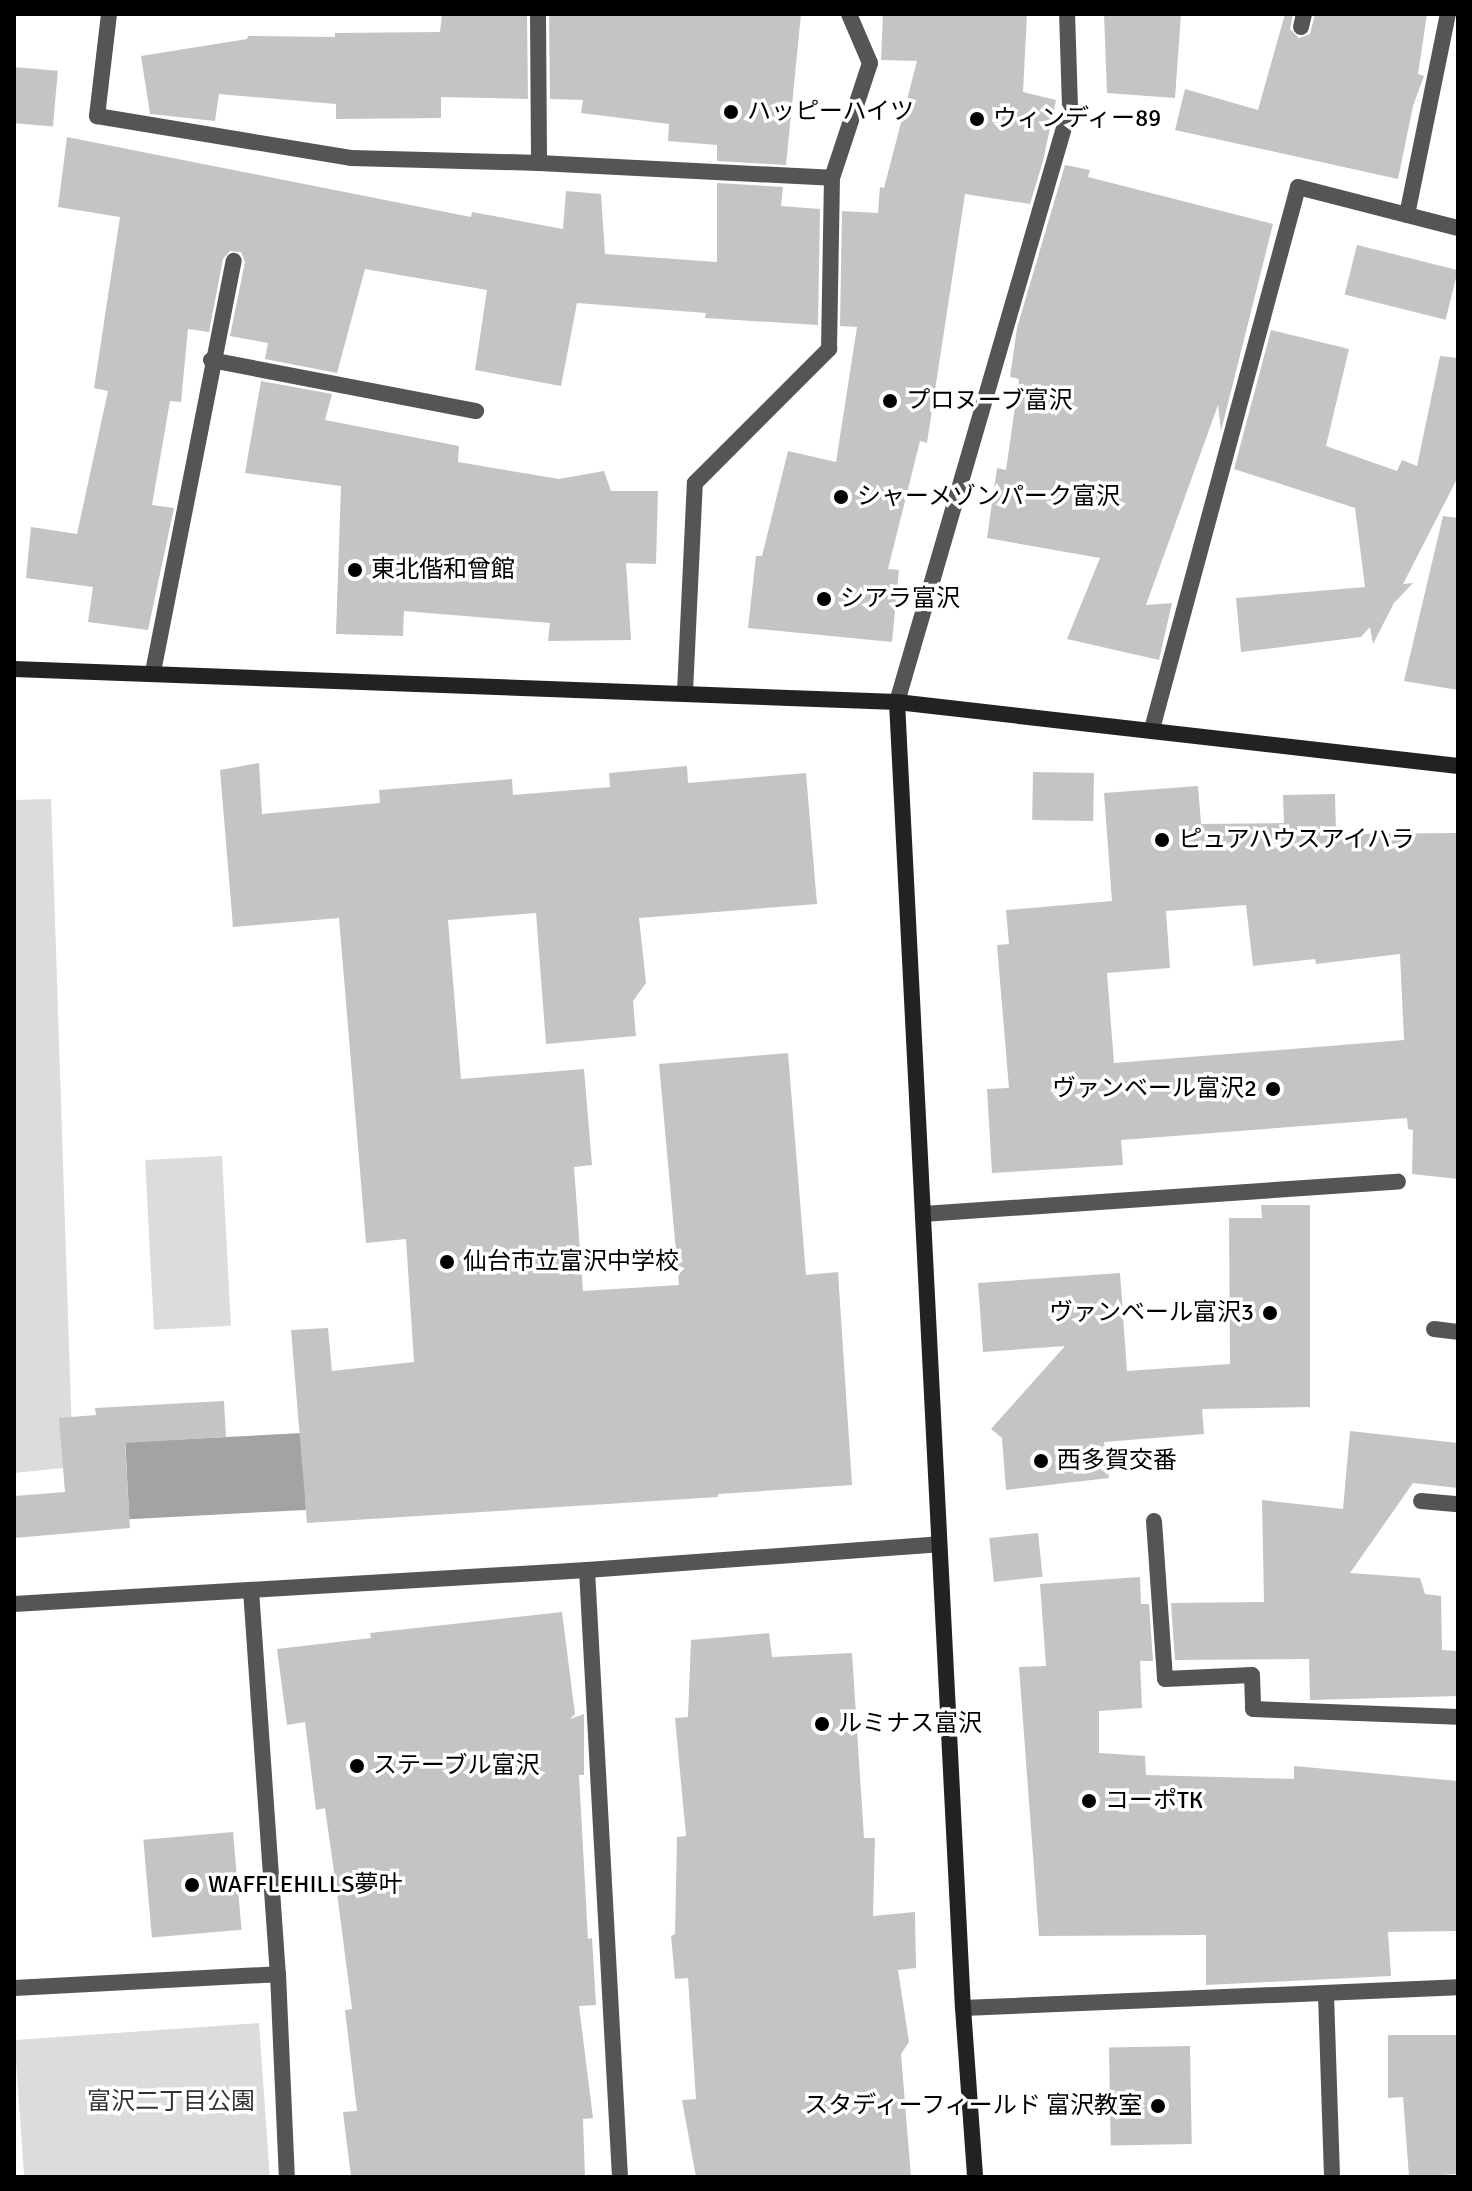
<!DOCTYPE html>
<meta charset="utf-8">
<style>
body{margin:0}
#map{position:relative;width:1472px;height:2191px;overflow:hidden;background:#fff;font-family:Signika,"Noto Sans JP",sans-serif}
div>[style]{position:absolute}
.green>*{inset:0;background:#dcdcdc;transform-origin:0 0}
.water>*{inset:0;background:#a3a3a3;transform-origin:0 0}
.building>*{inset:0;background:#c4c4c4;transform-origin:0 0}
.street>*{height:16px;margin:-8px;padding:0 8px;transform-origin:8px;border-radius:8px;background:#555}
.secondary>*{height:16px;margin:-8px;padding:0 8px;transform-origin:8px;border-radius:8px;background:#222}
.dots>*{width:22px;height:22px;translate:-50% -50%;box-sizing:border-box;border:4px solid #fff;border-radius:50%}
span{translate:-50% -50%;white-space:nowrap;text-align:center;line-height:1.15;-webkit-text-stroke:7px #fff;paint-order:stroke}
.poi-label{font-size:24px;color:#000}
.left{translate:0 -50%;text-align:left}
.right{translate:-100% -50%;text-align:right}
.park-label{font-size:24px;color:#333}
.frame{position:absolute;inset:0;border:16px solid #000;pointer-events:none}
</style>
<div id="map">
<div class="green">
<div style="clip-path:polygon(51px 799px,73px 1467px,14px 1473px,14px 800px)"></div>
<div style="left:222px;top:1156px;width:170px;height:77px;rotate:87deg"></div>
<div style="left:259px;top:2023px;width:154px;height:245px;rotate:86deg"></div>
</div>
<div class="water">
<div style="left:302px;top:1433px;width:77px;height:177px;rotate:87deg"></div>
</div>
<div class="building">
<div style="clip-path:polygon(442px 14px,527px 14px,528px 99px,441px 97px,441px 118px,336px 119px,336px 104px,219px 94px,215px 121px,150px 114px,141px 56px,247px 39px,248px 36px,335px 37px,335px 33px,440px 32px)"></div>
<div style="clip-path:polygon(549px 14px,801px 14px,786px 165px,717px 161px,717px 145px,668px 141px,669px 124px,581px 113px,583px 100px,550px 99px)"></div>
<div style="clip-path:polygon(883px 14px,1027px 14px,1023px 92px,1056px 100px,1043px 161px,1030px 204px,965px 194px,927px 443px,920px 441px,888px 569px,899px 570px,892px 642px,748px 628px,756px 556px,762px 556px,788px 451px,836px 462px,857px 327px,840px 326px,842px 211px,878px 213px,880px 187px,884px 188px,917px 61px,881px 60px)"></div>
<div style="clip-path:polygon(1104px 14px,1181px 14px,1175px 98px,1107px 93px)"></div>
<div style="clip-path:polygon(1285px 14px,1293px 14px,1290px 29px,1299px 38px,1310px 34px,1315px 14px,1427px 14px,1418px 74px,1424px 76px,1413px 106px,1398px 179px,1175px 130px,1185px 89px,1258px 110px)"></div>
<div style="left:14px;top:67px;width:44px;height:56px;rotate:5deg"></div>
<div style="clip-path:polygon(67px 137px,471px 217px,472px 212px,563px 229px,566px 191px,601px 194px,605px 254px,717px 262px,717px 183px,783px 187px,781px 206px,820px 209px,818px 325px,705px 318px,706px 313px,577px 303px,561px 386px,475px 370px,487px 290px,365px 269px,337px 373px,265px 359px,268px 343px,230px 336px,245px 262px,241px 252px,230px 251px,223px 259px,209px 332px,188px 329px,181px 402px,170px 401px,152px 505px,174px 508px,148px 630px,88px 622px,93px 587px,26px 578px,31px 527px,77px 534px,108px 391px,94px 388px,120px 217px,58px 207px)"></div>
<div style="clip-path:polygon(1065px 165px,1090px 170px,1088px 177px,1273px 224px,1221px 431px,1218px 405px,1146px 605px,1172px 603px,1159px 660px,1067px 639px,1100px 558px,987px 538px,997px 468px,1006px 470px,1019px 379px,1010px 377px,1017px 328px)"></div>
<div style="left:1357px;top:245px;width:104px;height:51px;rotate:14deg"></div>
<div style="clip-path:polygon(1271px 330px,1349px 349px,1326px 446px,1397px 471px,1402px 460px,1417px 466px,1440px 356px,1458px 358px,1458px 477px,1403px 584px,1413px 583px,1394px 603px,1373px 644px,1370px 627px,1361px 637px,1241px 652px,1236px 598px,1365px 587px,1355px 508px,1234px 469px)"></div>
<div style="clip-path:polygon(261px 381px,332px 394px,325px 420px,459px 446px,458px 462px,559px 479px,604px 471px,611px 491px,658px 491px,656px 564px,626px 563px,631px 640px,548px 641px,550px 623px,404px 611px,403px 636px,336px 634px,341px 486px,245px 473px)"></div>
<div style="clip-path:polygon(1443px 516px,1458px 518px,1458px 690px,1404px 681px)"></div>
<div style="clip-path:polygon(259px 763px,262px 814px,380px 803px,379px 790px,512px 779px,513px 795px,610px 787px,609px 773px,687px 766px,688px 783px,806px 773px,817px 904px,639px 918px,646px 983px,633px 1001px,636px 1036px,546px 1044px,536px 913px,448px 920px,461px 1079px,584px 1069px,592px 1165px,574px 1167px,583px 1291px,679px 1285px,659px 1064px,788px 1053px,806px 1275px,838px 1272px,852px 1485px,718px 1494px,718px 1497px,307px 1523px,291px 1330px,328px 1328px,332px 1371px,414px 1362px,406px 1239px,366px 1243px,339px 918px,233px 927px,220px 770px)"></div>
<div style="left:1033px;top:772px;width:61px;height:48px;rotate:1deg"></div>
<div style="clip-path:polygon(evenodd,1198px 786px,1201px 824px,1284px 823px,1283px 795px,1335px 794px,1336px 834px,1458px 833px,1458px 1179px,1412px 1174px,1413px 1130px,1408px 1129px,1407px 1118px,1121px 1140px,1123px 1165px,992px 1173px,987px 1089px,1009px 1088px,997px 945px,1009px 944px,1006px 910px,1112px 901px,1104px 793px,1198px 786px,1246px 905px,1253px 966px,1315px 959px,1316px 964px,1400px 954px,1404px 1040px,1114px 1063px,1107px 973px,1170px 968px,1166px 911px,1246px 905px)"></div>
<div style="clip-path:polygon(1261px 1205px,1310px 1205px,1310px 1407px,1202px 1409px,1204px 1434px,1104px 1442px,1109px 1478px,1006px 1490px,1002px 1438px,991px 1429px,1065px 1346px,983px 1352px,978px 1283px,1120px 1273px,1127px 1371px,1230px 1364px,1229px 1218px,1262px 1218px)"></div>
<div style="clip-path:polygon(224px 1401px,226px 1437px,125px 1443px,130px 1528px,14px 1538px,14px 1496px,65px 1492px,59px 1418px,96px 1415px,95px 1408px)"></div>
<div style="clip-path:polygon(1350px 1431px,1458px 1443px,1458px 1488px,1413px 1483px,1350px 1573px,1420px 1578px,1425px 1594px,1441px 1596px,1442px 1650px,1458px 1651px,1458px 1696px,1310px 1700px,1309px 1659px,1175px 1660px,1171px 1603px,1264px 1602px,1262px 1500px,1343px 1509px)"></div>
<div style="left:1038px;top:1533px;width:44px;height:49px;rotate:84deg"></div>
<div style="clip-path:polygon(1140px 1577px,1141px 1604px,1149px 1604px,1153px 1661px,1140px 1661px,1142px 1708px,1099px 1711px,1099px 1753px,1145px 1756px,1146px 1775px,1294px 1779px,1294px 1766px,1458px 1781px,1458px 1931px,1388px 1932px,1391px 1976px,1206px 1985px,1206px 1935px,1039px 1936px,1019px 1667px,1046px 1666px,1040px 1584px)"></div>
<div style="clip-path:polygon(562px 1612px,575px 1714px,570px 1719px,584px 1714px,584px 1775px,579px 1775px,588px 1939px,592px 1938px,596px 2005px,579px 2006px,593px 2118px,583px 2119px,585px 2177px,351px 2177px,343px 2112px,357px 2111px,345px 2010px,352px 2009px,337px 1893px,325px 1808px,316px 1810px,305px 1722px,287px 1725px,277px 1649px,371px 1638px,370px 1633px)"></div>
<div style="clip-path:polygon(769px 1633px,772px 1657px,852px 1653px,864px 1838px,875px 1838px,873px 1916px,915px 1912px,916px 1968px,898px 1970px,909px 2042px,901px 2054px,911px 2177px,696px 2177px,682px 2100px,696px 2099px,688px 1978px,675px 1979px,671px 1936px,675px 1934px,677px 1837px,686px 1836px,675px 1718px,688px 1717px,691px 1640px)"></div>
<div style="left:233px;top:1832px;width:98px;height:90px;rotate:85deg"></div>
<div style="clip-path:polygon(1388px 2035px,1458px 2035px,1458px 2174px,1409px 2177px,1403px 2097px,1388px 2098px)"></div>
<div style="left:1190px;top:2046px;width:98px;height:81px;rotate:89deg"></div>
</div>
<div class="street">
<div style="left:109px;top:14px;width:103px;rotate:96.7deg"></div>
<div style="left:97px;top:116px;width:257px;rotate:9.4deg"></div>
<div style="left:351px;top:158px;width:188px;rotate:1.5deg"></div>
<div style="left:539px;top:163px;width:293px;rotate:2.9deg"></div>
<div style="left:538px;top:14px;width:149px;rotate:89.6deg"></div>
<div style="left:1301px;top:27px;width:13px;rotate:-77deg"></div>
<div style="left:1407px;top:215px;width:205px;rotate:-78.5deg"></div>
<div style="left:211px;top:360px;width:270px;rotate:10.9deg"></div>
<div style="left:153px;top:672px;width:419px;rotate:-78.9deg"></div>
<div style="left:685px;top:692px;width:209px;rotate:-87.3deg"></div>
<div style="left:695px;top:483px;width:190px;rotate:-45deg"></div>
<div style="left:829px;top:349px;width:171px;rotate:-89deg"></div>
<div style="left:832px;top:178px;width:121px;rotate:-71.7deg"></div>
<div style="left:870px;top:63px;width:53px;rotate:-113.2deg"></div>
<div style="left:897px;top:702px;width:620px;rotate:-73.79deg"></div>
<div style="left:1070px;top:107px;width:93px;rotate:-91.8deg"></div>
<div style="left:1152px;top:729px;width:561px;rotate:-74.92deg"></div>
<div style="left:1298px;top:187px;width:165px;rotate:14.4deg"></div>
<div style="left:923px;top:1214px;width:476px;rotate:-3.9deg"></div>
<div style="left:1434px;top:1329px;width:24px;rotate:7deg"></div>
<div style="left:1421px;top:1501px;width:37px;rotate:5deg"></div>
<div style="left:1154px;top:1521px;width:158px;rotate:86deg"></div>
<div style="left:1165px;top:1679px;width:87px;rotate:-2.6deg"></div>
<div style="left:1252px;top:1675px;width:34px;rotate:88deg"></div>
<div style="left:1253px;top:1709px;width:205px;rotate:2.2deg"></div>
<div style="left:587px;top:1570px;width:608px;rotate:86.89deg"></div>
<div style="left:251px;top:1590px;width:385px;rotate:86deg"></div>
<div style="left:278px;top:1974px;width:203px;rotate:87.5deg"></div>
<div style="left:14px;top:1604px;width:574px;rotate:-3.4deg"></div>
<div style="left:587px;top:1570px;width:353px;rotate:-4.2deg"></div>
<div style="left:14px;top:1988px;width:264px;rotate:-3deg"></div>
<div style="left:1326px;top:1995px;width:182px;rotate:88.1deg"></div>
<div style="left:963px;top:2008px;width:495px;rotate:-2.4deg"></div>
</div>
<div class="secondary">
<div style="left:14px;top:669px;width:884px;rotate:2.14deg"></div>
<div style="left:897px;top:702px;width:565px;rotate:6.51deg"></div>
<div style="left:897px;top:702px;width:1308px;rotate:87.11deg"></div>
<div style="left:963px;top:2008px;width:169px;rotate:85.9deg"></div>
</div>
<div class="dots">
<div style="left:731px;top:112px;background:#000"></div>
<div style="left:977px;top:119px;background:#000"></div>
<div style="left:890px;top:401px;background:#000"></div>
<div style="left:841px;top:497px;background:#000"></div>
<div style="left:355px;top:570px;background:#000"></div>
<div style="left:824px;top:599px;background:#000"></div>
<div style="left:1162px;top:840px;background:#000"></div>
<div style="left:1273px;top:1089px;background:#000"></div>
<div style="left:447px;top:1262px;background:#000"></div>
<div style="left:1270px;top:1313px;background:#000"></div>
<div style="left:1041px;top:1461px;background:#000"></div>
<div style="left:822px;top:1724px;background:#000"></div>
<div style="left:357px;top:1766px;background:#000"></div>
<div style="left:1089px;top:1801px;background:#000"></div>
<div style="left:192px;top:1885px;background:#000"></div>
<div style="left:1158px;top:2106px;background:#000"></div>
</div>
<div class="poi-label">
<span class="left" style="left:747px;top:112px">ハッピーハイツ</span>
<span class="left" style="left:993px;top:119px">ウィンディー89</span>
<span class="left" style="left:906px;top:401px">プロヌーブ富沢</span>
<span class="left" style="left:857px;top:497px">シャーメゾンパーク富沢</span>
<span class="left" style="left:371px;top:570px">東北偕和曾館</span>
<span class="left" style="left:840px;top:599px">シアラ富沢</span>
<span class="left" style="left:1178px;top:840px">ピュアハウスアイハラ</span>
<span class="right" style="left:1257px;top:1089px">ヴァンベール富沢2</span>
<span class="left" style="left:463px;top:1262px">仙台市立富沢中学校</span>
<span class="right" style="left:1254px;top:1313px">ヴァンベール富沢3</span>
<span class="left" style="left:1057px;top:1461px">西多賀交番</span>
<span class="left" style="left:838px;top:1724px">ルミナス富沢</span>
<span class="left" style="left:373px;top:1766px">ステーブル富沢</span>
<span class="left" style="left:1105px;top:1801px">コーポTK</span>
<span class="left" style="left:208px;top:1885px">WAFFLEHILLS夢叶</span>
<span class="right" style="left:1142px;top:2106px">スタディーフィールド 富沢教室</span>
</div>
<div class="park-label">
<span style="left:171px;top:2102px">富沢二丁目公園</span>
</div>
<div class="frame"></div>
</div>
